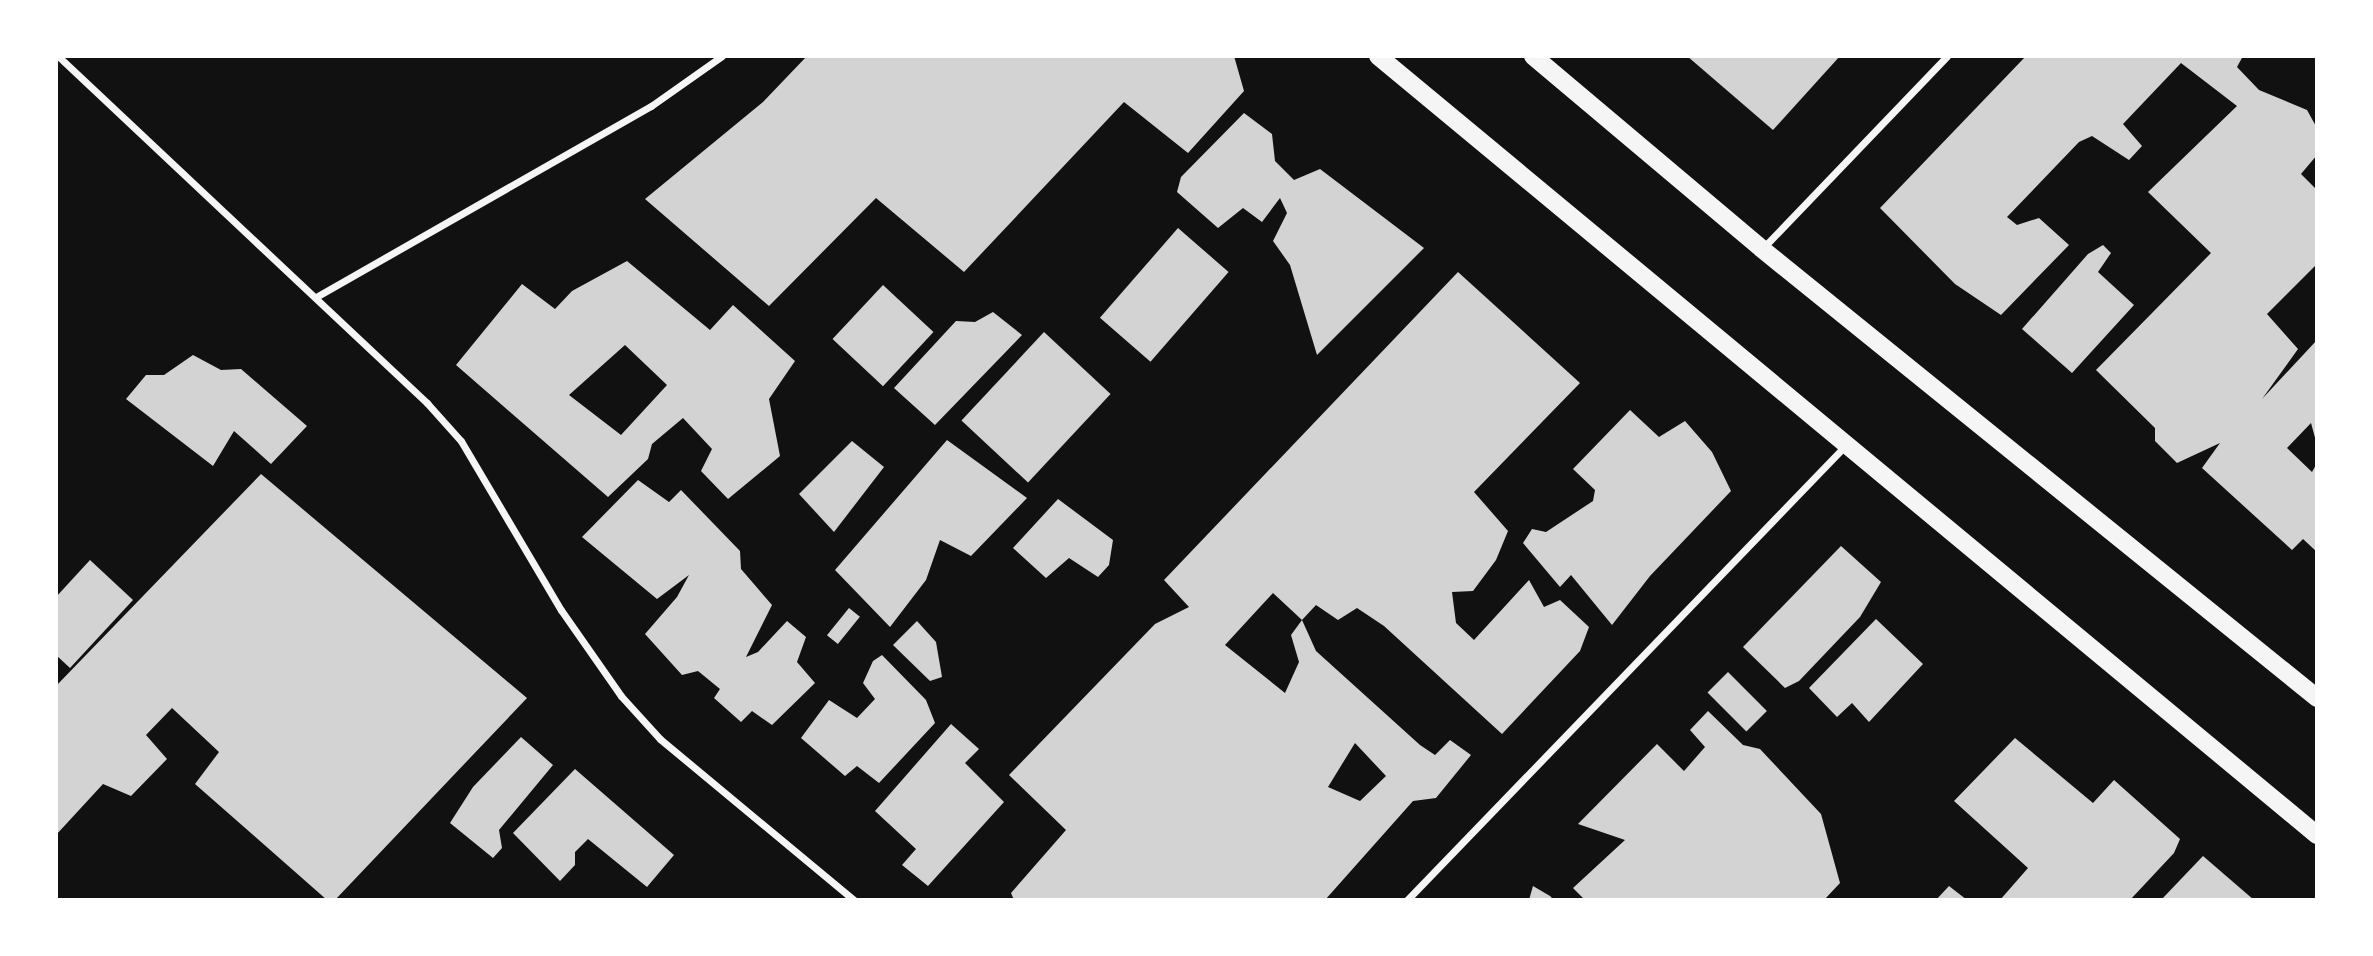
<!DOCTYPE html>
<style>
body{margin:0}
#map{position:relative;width:2373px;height:956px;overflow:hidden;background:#111;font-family:Commissioner,sans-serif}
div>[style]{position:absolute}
.building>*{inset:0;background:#d3d3d3;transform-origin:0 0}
.minor>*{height:7px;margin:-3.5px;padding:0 3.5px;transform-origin:3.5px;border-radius:3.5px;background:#f5f5f5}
.primary>*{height:18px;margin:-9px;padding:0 9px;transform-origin:9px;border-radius:9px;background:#f5f5f5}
span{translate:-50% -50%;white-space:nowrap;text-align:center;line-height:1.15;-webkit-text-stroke:6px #fff;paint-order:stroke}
.frame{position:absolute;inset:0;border:58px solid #fff;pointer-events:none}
</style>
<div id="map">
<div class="building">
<div style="clip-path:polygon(807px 56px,1234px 56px,1244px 91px,1188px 153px,1124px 102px,964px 272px,876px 198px,769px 306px,645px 199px,763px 102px)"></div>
<div style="clip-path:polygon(1687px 56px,1840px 56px,1773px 130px)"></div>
<div style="clip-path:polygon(2026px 56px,2243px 56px,2237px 67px,2259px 90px,2307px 110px,2317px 128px,2317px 155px,2301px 174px,2317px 190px,2317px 264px,2267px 314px,2298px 349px,2262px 399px,2317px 340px,2317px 445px,2311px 423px,2287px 448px,2312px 472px,2317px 463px,2317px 552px,2303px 539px,2292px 550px,2202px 468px,2220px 443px,2177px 463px,2155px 441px,2155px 428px,2096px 370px,2211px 253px,2148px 192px,2237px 106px,2181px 63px,2123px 124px,2142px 146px,2129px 160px,2092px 136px,2079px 142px,2007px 217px,2017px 225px,2039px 218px,2069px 245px,2001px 315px,1955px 284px,1880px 208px)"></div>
<div style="clip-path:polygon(1244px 113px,1272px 134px,1275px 161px,1294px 180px,1320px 169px,1424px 248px,1317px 355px,1290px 265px,1273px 241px,1287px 213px,1280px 198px,1262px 222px,1243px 208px,1218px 228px,1177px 192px,1181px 177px)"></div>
<div style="left:1178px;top:228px;width:67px;height:119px;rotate:41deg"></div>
<div style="clip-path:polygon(2103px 245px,2111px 253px,2098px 272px,2134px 305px,2072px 373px,2022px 329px,2088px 254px)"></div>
<div style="clip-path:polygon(evenodd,627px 261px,710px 330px,733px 305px,795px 361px,769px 399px,780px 456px,728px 499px,701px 471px,712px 449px,683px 418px,652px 444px,648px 459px,608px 497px,456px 365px,522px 284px,555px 309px,572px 291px,627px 261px,625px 345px,667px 385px,621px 435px,569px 395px,625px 345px)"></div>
<div style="clip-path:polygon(evenodd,1458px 272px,1580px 383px,1474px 492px,1508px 531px,1496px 560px,1473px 591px,1452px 592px,1456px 623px,1474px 640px,1529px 580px,1544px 607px,1560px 600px,1589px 627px,1580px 651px,1502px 734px,1384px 626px,1357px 608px,1338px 620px,1316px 605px,1302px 620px,1273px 593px,1225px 645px,1285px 693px,1299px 662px,1291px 635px,1302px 620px,1316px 651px,1420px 745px,1435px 755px,1450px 740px,1471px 755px,1436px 798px,1413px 801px,1325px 900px,1014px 900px,1011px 893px,1066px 830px,1009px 775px,1155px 624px,1189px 607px,1164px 580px,1458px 272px,1355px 743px,1386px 776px,1360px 801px,1328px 787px,1355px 743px)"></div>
<div style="left:883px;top:285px;width:69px;height:74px;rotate:43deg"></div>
<div style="clip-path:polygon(993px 312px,1022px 335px,935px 425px,894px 388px,956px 321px,975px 322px)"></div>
<div style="left:1044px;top:332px;width:91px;height:121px;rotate:43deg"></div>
<div style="clip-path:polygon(193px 355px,221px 370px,241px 369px,307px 426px,271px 464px,234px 431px,213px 466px,126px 399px,146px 375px,164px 375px)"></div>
<div style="clip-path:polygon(1630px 410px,1659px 437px,1685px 421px,1712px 452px,1731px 491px,1650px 576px,1612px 625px,1571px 575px,1560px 587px,1523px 543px,1532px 529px,1546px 532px,1593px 501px,1595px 490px,1573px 469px)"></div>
<div style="clip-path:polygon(947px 440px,1027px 498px,971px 556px,940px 540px,926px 580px,890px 627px,835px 570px)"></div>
<div style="clip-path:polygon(852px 441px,884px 467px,834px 532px,799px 494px)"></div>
<div style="clip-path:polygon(261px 474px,527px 698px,335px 900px,327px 900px,195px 784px,219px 752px,172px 708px,146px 735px,167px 759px,131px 796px,103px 784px,56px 835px,56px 686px)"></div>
<div style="clip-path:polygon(638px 480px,669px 502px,681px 490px,740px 551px,741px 569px,772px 605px,746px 657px,758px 652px,787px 621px,806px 637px,797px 662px,815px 683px,772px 725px,752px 711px,741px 722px,714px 698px,720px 689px,698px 671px,682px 675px,645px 634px,677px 597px,689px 575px,657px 599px,582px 537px)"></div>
<div style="clip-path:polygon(1058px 499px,1113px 540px,1109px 565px,1098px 577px,1069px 558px,1046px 578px,1013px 548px)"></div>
<div style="clip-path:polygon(1841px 546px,1881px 582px,1860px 617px,1799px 681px,1785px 688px,1743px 647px)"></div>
<div style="clip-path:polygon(90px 560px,133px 600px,70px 668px,56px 655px,56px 597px)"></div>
<div style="left:849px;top:608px;width:14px;height:35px;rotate:39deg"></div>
<div style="clip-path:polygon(1876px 619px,1923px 664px,1869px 722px,1852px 703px,1837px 717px,1809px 688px)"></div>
<div style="clip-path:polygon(917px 621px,936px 642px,942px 677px,930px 681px,893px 645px)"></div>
<div style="clip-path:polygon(882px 655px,926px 700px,935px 723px,879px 783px,857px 766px,845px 776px,801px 738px,829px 700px,857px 718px,875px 699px,863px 683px,873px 661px)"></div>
<div style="left:1728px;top:672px;width:55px;height:29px;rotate:45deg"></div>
<div style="clip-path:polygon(1708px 711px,1743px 745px,1760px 749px,1821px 814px,1840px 883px,1824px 900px,1585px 900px,1573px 888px,1625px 840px,1578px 824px,1657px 744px,1684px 771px,1705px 747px,1690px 730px)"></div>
<div style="clip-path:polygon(951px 724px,979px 749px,965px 763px,1004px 802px,928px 886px,902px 865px,916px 849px,875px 811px)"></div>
<div style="clip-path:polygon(521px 737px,553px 765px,499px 830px,502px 848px,493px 858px,450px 823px,473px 787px)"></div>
<div style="clip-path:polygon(2015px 738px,2093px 803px,2114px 780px,2180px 839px,2174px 853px,2130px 900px,2000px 900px,2028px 868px,1954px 801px)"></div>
<div style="clip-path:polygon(575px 769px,674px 855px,647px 887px,588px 839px,575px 852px,575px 865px,560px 881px,513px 833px)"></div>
<div style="clip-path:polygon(2203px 856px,2254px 900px,2161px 900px)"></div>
<div style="clip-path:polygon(1533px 886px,1550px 896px,1554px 900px,1529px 900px)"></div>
<div style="clip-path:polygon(1949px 886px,1967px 900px,1936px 900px)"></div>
</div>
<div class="minor">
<div style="left:58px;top:56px;width:507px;rotate:43.24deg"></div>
<div style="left:427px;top:403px;width:51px;rotate:48.2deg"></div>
<div style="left:461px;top:441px;width:196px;rotate:59.4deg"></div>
<div style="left:561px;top:610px;width:105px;rotate:55.1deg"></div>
<div style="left:621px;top:696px;width:58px;rotate:47.8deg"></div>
<div style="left:660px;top:739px;width:252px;rotate:39.7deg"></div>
<div style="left:1763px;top:248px;width:266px;rotate:-46.2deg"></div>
<div style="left:316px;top:297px;width:386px;rotate:-29.7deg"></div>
<div style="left:651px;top:106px;width:87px;rotate:-35.2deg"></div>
<div style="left:1407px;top:900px;width:632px;rotate:-46.03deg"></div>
</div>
<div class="primary">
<div style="left:1378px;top:56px;width:1220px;rotate:39.68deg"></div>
<div style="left:1533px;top:56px;width:299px;rotate:40.1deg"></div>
<div style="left:1762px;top:249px;width:714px;rotate:38.97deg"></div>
</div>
<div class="frame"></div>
</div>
